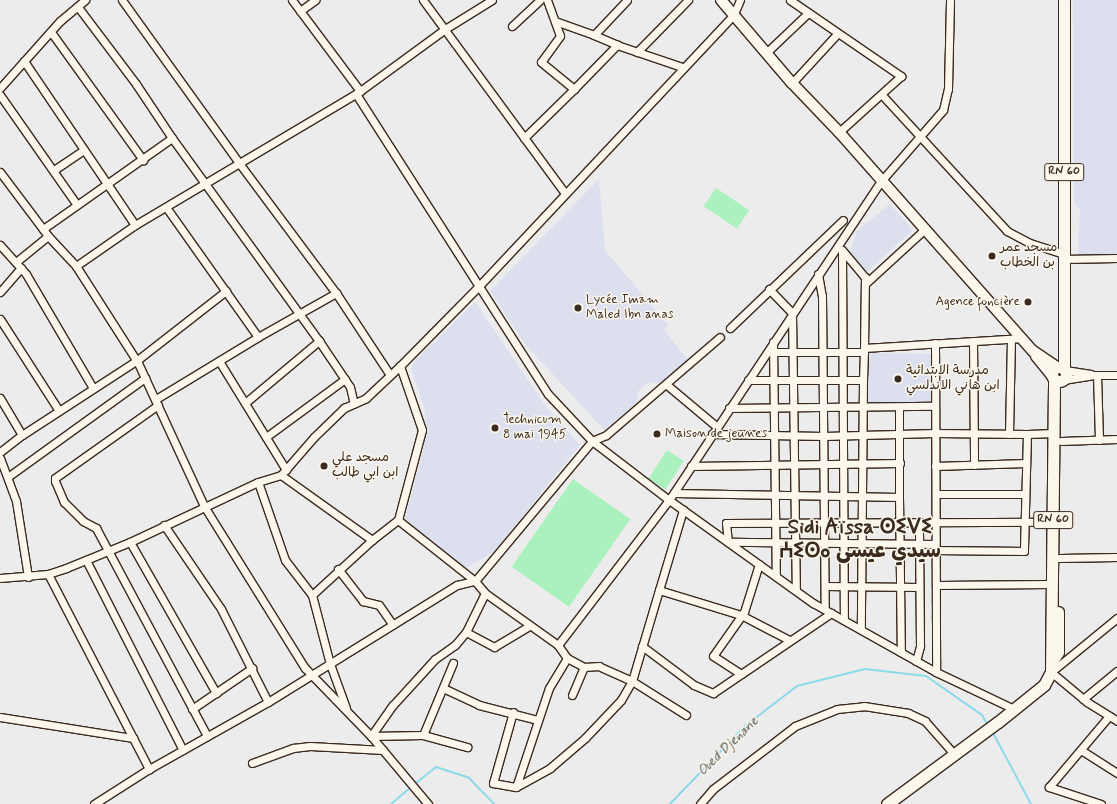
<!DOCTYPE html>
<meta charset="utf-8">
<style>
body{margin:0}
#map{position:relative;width:1117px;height:804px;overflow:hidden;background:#edeced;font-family:Mynerve,"Playpen Sans Arabic","Noto Sans Tifinagh",sans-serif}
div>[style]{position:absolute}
.built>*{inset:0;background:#dcdfee;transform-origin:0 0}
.green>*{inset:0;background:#aaf1be;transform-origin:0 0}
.stream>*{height:2px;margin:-1px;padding:0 1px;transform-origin:1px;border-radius:1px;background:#8cdae9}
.roads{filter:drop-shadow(1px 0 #3b2a1e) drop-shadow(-1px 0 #3b2a1e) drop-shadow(0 1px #3b2a1e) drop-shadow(0 -1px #3b2a1e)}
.minor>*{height:7px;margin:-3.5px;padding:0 3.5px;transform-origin:3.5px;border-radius:3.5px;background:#fbf7ec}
.secondary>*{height:10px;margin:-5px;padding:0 5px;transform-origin:5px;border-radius:5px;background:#fbf7ec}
.primary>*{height:11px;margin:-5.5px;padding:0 5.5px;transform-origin:5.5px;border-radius:5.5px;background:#fbf7ec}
.primary>.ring{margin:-5.5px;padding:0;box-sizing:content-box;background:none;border:11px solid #fbf7ec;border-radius:50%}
.dots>*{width:11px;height:11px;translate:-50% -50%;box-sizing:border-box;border:2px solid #fbf7ec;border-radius:50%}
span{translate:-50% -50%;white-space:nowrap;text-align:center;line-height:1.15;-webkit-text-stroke:3px #fbf7ec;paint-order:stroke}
.shield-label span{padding:1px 3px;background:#fbf7ec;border:1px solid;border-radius:3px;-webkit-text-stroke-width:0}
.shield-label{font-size:12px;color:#3b2a1e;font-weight:700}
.poi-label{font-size:13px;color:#3b2a1e}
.left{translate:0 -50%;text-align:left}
.right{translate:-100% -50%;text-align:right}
.water-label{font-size:14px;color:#4f5651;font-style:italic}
.town-label{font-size:21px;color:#3b2a1e;font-weight:700}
</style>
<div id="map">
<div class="built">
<div style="clip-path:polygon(1073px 0,1117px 0,1117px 255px,1078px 255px,1080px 208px,1076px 207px,1074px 197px)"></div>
<div style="clip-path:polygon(599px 179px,605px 250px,668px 325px,664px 330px,688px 360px,661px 383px,648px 382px,639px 390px,636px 403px,604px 430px,525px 344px,490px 291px)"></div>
<div style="clip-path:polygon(890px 204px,913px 230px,867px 272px,850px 254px,856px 232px)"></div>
<div style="clip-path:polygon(475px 302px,547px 408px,580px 445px,494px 552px,464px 569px,404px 522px,424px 448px,425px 410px,411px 369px,414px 362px)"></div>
<div style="left:866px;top:353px;width:65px;height:52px;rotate:1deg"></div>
</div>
<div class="green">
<div style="left:716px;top:188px;width:40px;height:22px;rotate:34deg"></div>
<div style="left:667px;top:450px;width:20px;height:34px;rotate:33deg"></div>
<div style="left:573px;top:479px;width:70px;height:107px;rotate:35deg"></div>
</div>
<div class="stream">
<div style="left:992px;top:731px;width:83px;rotate:61.9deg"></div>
<div style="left:415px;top:784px;width:27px;rotate:-39deg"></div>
<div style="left:436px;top:767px;width:35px;rotate:18deg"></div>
<div style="left:469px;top:778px;width:36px;rotate:46deg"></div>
<div style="left:391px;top:804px;width:26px;rotate:-40deg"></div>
<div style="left:670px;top:804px;width:107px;rotate:-46.1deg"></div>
<div style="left:744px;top:727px;width:67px;rotate:-37.7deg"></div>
<div style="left:797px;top:686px;width:70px;rotate:-14deg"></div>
<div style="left:865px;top:669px;width:61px;rotate:6.5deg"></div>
<div style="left:926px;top:676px;width:68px;rotate:34.9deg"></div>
<div style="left:982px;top:715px;width:10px;rotate:61deg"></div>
</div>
<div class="roads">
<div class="minor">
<div style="left:122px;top:0;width:201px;rotate:54.3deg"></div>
<div style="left:239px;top:163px;width:162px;rotate:53.3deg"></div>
<div style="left:336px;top:293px;width:98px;rotate:56.6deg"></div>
<div style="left:292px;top:0;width:114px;rotate:53.2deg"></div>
<div style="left:423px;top:0;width:240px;rotate:53.7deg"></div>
<div style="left:547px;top:0;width:38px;rotate:70deg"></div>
<div style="left:560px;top:36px;width:32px;rotate:126deg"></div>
<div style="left:541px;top:62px;width:43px;rotate:39.3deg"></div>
<div style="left:574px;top:89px;width:62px;rotate:-45.7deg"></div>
<div style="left:617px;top:45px;width:69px;rotate:18.7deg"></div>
<div style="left:790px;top:0;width:135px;rotate:34.4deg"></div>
<div style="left:901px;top:76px;width:84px;rotate:137.9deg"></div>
<div style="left:78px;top:7px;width:96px;rotate:53deg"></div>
<div style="left:136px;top:84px;width:65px;rotate:56.3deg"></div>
<div style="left:172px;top:138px;width:251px;rotate:54.1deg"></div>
<div style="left:319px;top:341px;width:55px;rotate:56deg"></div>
<div style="left:350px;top:387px;width:17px;rotate:77deg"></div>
<div style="left:300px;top:11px;width:19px;rotate:-36deg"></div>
<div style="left:555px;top:21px;width:41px;rotate:19.7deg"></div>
<div style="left:594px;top:35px;width:48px;rotate:-46.7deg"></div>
<div style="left:512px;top:26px;width:38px;rotate:-43deg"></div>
<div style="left:51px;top:32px;width:158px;rotate:54.3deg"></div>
<div style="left:594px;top:35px;width:25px;rotate:23deg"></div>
<div style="left:637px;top:52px;width:73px;rotate:-45.6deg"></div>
<div style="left:767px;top:52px;width:57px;rotate:-43.6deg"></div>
<div style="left:24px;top:61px;width:198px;rotate:55.9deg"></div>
<div style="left:792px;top:83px;width:67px;rotate:-47.4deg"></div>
<div style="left:0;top:88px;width:90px;rotate:-48.2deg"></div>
<div style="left:60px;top:21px;width:33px;rotate:-40deg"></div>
<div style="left:356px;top:94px;width:356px;rotate:57.4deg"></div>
<div style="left:548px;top:394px;width:64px;rotate:46.9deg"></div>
<div style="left:592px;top:441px;width:97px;rotate:37.5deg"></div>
<div style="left:669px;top:500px;width:177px;rotate:35.6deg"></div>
<div style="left:813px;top:603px;width:141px;rotate:29.3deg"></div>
<div style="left:936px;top:672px;width:86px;rotate:25.4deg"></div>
<div style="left:0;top:95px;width:134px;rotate:55deg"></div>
<div style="left:882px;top:95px;width:185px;rotate:47.4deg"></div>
<div style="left:1007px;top:231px;width:26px;rotate:28deg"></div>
<div style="left:1030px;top:243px;width:36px;rotate:18deg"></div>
<div style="left:524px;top:138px;width:70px;rotate:-44.4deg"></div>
<div style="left:54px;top:170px;width:36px;rotate:-34deg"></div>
<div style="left:0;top:172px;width:80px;rotate:53.1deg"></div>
<div style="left:48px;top:236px;width:41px;rotate:47deg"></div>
<div style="left:76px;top:266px;width:115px;rotate:57.4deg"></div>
<div style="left:138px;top:363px;width:157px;rotate:65.2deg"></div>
<div style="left:204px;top:506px;width:191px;rotate:58.1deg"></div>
<div style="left:305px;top:668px;width:95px;rotate:45.9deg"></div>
<div style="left:371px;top:736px;width:89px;rotate:50deg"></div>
<div style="left:43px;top:229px;width:158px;rotate:-35.2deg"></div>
<div style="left:0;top:245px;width:39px;rotate:48deg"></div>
<div style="left:26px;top:274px;width:132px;rotate:59.6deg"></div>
<div style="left:842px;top:250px;width:35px;rotate:50deg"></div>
<div style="left:865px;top:277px;width:71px;rotate:90.8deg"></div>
<div style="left:864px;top:348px;width:159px;rotate:-3.6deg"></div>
<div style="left:842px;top:251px;width:369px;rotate:89.7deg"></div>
<div style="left:1064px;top:259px;width:53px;rotate:-1.1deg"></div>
<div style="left:16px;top:262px;width:41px;rotate:-39.1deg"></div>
<div style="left:76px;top:266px;width:72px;rotate:-34.8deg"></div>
<div style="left:135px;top:225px;width:257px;rotate:-30.7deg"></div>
<div style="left:356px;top:94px;width:110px;rotate:-36.1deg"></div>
<div style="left:445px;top:29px;width:55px;rotate:-31.7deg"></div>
<div style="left:818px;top:274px;width:22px;rotate:80deg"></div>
<div style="left:822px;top:296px;width:313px;rotate:89.5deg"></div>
<div style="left:865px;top:284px;width:81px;rotate:-42.5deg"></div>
<div style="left:769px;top:289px;width:33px;rotate:46deg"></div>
<div style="left:792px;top:313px;width:277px;rotate:89.2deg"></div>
<div style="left:0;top:292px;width:32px;rotate:-49deg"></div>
<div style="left:0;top:319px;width:109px;rotate:57.3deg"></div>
<div style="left:730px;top:328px;width:156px;rotate:-43.7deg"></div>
<div style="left:258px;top:337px;width:90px;rotate:-29.4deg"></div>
<div style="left:973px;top:341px;width:124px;rotate:89.5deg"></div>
<div style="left:773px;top:342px;width:234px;rotate:89.3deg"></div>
<div style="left:935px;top:343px;width:329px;rotate:89.8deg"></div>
<div style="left:773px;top:352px;width:91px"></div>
<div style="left:219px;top:361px;width:128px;rotate:58.4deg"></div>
<div style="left:1065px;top:370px;width:26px;rotate:9deg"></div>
<div style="left:1097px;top:375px;width:65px;rotate:88.2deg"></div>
<div style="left:748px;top:380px;width:115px"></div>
<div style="left:863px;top:380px;width:249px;rotate:90.5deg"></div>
<div style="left:863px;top:380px;width:32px;rotate:-88deg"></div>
<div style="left:1063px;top:380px;width:30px;rotate:-9deg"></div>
<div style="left:1093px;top:375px;width:24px"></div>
<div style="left:667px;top:385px;width:65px;rotate:40deg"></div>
<div style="left:0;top:398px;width:43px;rotate:59.3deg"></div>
<div style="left:156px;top:399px;width:119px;rotate:-31.3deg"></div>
<div style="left:258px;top:337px;width:159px;rotate:-125.3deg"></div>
<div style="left:245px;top:403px;width:97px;rotate:-40deg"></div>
<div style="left:158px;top:405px;width:126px;rotate:144.7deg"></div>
<div style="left:55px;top:478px;width:3px;rotate:90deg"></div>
<div style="left:55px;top:481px;width:23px;rotate:67deg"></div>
<div style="left:64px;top:502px;width:27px;rotate:45deg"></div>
<div style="left:83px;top:521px;width:15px;rotate:28deg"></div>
<div style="left:96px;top:528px;width:236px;rotate:61.9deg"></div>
<div style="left:729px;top:408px;width:206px;rotate:-0.6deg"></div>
<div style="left:712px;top:434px;width:112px;rotate:1deg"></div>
<div style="left:824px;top:436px;width:111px;rotate:-1.5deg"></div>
<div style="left:935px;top:433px;width:92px;rotate:0.6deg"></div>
<div style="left:1027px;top:434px;width:117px;rotate:91.5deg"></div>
<div style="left:1024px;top:551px;width:88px;rotate:-179.3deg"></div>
<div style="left:1009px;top:434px;width:95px;rotate:-88.8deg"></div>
<div style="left:1027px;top:434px;width:28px;rotate:-2deg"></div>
<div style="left:266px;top:437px;width:98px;rotate:-36.3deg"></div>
<div style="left:1061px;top:441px;width:56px;rotate:-2deg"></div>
<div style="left:0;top:452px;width:28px;rotate:-38deg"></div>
<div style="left:22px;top:435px;width:136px;rotate:-33deg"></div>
<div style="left:136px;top:361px;width:114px;rotate:-37.9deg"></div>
<div style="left:0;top:458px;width:46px;rotate:69.6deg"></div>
<div style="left:16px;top:501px;width:77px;rotate:81deg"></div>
<div style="left:691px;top:466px;width:209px;rotate:-0.8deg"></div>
<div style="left:935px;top:466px;width:91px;rotate:-1.9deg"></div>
<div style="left:281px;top:475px;width:112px;rotate:35.5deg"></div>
<div style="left:372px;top:540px;width:33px;rotate:-38deg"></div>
<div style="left:398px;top:520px;width:93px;rotate:-75.1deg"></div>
<div style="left:422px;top:430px;width:68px;rotate:-109deg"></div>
<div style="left:400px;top:366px;width:111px;rotate:-45.4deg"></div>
<div style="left:478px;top:287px;width:374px;rotate:-46.8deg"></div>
<div style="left:734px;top:14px;width:15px;rotate:-67deg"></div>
<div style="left:9px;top:476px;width:168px;rotate:-35.8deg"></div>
<div style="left:258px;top:482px;width:83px;rotate:70.9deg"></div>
<div style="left:285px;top:560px;width:44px;rotate:52.4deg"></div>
<div style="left:312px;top:595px;width:81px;rotate:-42.5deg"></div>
<div style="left:674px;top:493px;width:225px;rotate:1deg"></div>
<div style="left:899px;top:497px;width:90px;rotate:-90deg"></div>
<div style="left:936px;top:494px;width:89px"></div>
<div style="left:899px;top:497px;width:155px;rotate:89.3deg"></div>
<div style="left:398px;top:520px;width:98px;rotate:38.4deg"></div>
<div style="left:475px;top:581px;width:16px;rotate:50deg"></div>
<div style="left:485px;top:593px;width:90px;rotate:35.5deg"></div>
<div style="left:558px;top:645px;width:183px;rotate:-52.6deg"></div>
<div style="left:669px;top:500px;width:384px;rotate:-56.4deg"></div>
<div style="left:882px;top:180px;width:93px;rotate:-48.9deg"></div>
<div style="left:943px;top:110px;width:22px;rotate:-77deg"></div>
<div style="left:948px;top:89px;width:89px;rotate:-88.7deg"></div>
<div style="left:164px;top:525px;width:102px;rotate:55.8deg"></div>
<div style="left:221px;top:609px;width:104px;rotate:63.2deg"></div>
<div style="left:130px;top:542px;width:174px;rotate:60.3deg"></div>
<div style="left:935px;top:544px;width:207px;rotate:-179.4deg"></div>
<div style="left:728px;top:542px;width:19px;rotate:-96deg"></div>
<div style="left:726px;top:523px;width:327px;rotate:-0.2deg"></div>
<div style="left:1059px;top:558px;width:58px;rotate:-1deg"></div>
<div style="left:86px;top:560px;width:213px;rotate:63deg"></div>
<div style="left:338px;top:569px;width:41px;rotate:52deg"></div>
<div style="left:363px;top:601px;width:16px;rotate:14deg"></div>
<div style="left:379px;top:605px;width:24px;rotate:55deg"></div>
<div style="left:48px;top:574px;width:220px;rotate:62.6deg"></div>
<div style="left:0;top:578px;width:48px;rotate:-4.8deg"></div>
<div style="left:48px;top:574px;width:19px;rotate:-18deg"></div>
<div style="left:66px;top:568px;width:69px;rotate:-22.1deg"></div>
<div style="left:130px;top:542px;width:141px;rotate:-25.1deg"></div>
<div style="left:258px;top:482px;width:24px;rotate:-17deg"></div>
<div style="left:281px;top:475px;width:50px;rotate:-49deg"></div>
<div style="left:314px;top:437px;width:42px;rotate:-44deg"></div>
<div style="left:344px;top:408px;width:24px;rotate:-24deg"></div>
<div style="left:366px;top:398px;width:47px;rotate:-43.3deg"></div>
<div style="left:936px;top:585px;width:115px;rotate:-0.5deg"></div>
<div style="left:825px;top:586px;width:94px;rotate:0.6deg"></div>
<div style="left:659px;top:590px;width:84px;rotate:-73.3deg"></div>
<div style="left:312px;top:595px;width:71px;rotate:75.4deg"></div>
<div style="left:330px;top:664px;width:47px;rotate:70deg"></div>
<div style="left:1117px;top:618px;width:85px;rotate:140.7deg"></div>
<div style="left:1051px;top:672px;width:47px;rotate:39.8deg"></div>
<div style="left:1087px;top:702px;width:36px;rotate:32deg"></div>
<div style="left:466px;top:632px;width:32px;rotate:28deg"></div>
<div style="left:494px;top:647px;width:41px;rotate:-31deg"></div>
<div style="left:642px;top:646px;width:65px;rotate:36.9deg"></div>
<div style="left:694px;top:685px;width:21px;rotate:23deg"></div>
<div style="left:713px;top:693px;width:143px;rotate:-34.1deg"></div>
<div style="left:916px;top:661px;width:16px;rotate:-75deg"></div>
<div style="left:920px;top:646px;width:124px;rotate:-90.5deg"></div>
<div style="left:741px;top:674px;width:33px;rotate:-147deg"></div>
<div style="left:713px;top:656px;width:54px;rotate:-54.8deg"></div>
<div style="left:744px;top:612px;width:50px;rotate:-72.6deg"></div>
<div style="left:443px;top:688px;width:40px;rotate:25deg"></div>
<div style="left:479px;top:705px;width:61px;rotate:14.3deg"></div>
<div style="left:572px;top:695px;width:30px;rotate:-67deg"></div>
<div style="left:1083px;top:699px;width:44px;rotate:-39.5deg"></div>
<div style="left:192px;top:709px;width:73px;rotate:-34.3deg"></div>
<div style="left:513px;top:712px;width:74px;rotate:105.7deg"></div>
<div style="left:493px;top:783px;width:23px;rotate:10deg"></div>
<div style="left:516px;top:787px;width:39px;rotate:-29deg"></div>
<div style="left:550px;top:768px;width:46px;rotate:-40.6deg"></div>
<div style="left:585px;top:738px;width:52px;rotate:-46.5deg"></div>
<div style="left:621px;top:700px;width:22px;rotate:-60deg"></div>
<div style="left:632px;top:681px;width:36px;rotate:-156deg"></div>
<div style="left:599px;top:666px;width:15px;rotate:176deg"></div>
<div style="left:584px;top:667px;width:19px;rotate:-152deg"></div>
<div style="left:567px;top:658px;width:16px;rotate:-125deg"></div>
<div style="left:686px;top:715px;width:64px;rotate:-147.8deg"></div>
<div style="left:632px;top:681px;width:95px;rotate:-73.5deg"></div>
<div style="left:659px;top:590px;width:86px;rotate:17deg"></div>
<div style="left:741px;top:615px;width:54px;rotate:27.5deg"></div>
<div style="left:0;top:717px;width:135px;rotate:9deg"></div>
<div style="left:423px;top:735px;width:78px;rotate:-67.4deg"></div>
<div style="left:371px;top:736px;width:38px;rotate:-55deg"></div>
<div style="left:393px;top:705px;width:62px;rotate:-47.6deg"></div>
<div style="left:435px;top:659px;width:24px;rotate:-35deg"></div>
<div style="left:455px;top:645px;width:17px;rotate:-50deg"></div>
<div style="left:466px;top:632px;width:43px;rotate:-64deg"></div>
<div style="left:371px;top:736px;width:52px;rotate:-1.1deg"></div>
<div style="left:423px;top:735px;width:46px;rotate:15.3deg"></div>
<div style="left:1081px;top:750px;width:43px;rotate:32.6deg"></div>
<div style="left:252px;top:763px;width:44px;rotate:-20.1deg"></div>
<div style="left:293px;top:748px;width:17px;rotate:-7deg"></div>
<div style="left:310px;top:746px;width:73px;rotate:3.1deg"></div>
<div style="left:516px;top:787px;width:104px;rotate:-71.6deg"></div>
<div style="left:549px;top:688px;width:35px;rotate:-59deg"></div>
<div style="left:94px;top:804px;width:65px;rotate:-32.5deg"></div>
<div style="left:149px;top:769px;width:137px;rotate:-29.4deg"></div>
<div style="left:268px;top:702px;width:222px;rotate:-31.8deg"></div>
<div style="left:457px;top:585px;width:18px;rotate:-13deg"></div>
<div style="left:475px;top:581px;width:182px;rotate:-50.1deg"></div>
<div style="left:592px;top:441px;width:15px;rotate:-23deg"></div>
<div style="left:606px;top:435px;width:150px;rotate:-40.7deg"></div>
<div style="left:700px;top:804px;width:20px;rotate:-49deg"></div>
<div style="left:713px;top:789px;width:103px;rotate:-37.5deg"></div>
<div style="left:795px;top:726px;width:45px;rotate:-22deg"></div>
<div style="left:837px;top:709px;width:27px;rotate:-6deg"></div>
<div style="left:864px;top:706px;width:45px;rotate:9deg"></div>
<div style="left:908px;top:713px;width:19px;rotate:25deg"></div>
<div style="left:925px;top:721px;width:44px;rotate:48.7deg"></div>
<div style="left:1101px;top:804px;width:55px;rotate:-161.9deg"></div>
<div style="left:1049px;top:787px;width:93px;rotate:-49.8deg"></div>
</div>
<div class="secondary">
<div style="left:721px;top:0;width:109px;rotate:49.5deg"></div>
<div style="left:792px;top:83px;width:68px;rotate:46.2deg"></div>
<div style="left:839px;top:132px;width:293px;rotate:48.5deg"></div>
<div style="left:1033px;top:351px;width:29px;rotate:34deg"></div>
<div style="left:1036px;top:356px;width:26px;rotate:51deg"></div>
</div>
<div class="primary">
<div class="ring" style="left:1052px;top:367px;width:3px;height:3px"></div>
<div style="left:1064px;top:369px;width:369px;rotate:-90deg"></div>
<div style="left:1053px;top:660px;width:9px;rotate:-58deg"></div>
<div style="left:1058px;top:652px;width:40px;rotate:-90deg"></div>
<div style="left:887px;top:804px;width:138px;rotate:-36.5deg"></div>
<div style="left:998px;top:722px;width:59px;rotate:-38.8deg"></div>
<div style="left:1044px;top:685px;width:15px;rotate:-62deg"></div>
<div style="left:1051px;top:672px;width:293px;rotate:-89.4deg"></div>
</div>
</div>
<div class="dots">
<div style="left:992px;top:256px;background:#3b2a1e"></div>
<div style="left:1028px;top:302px;background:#3b2a1e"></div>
<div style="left:578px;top:308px;background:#3b2a1e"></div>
<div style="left:898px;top:379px;background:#3b2a1e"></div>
<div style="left:495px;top:428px;background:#3b2a1e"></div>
<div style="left:657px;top:434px;background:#3b2a1e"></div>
<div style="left:324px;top:466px;background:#3b2a1e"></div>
</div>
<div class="shield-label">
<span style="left:1064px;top:172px">RN 60</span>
<span style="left:1053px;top:520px">RN 60</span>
</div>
<div class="poi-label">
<span class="left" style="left:1000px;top:256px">مسجد عمر<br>بن الخطاب</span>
<span class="left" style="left:586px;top:308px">Lycée Imam<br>Maled Ibn anas</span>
<span class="right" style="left:1020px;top:302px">Agence foncière</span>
<span class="left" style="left:906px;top:379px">مدرسة الابتدائية<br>ابن هاني الاندلسي</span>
<span class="left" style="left:503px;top:428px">Technicum<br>8 mai 1945</span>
<span class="left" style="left:665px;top:434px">Maison de jeunes</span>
<span class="left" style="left:332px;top:466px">مسجد علي<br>ابن ابي طالب</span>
</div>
<div class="water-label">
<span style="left:728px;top:746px;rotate:-44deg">Oued Djenane</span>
</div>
<div class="town-label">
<span style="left:860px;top:539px">Sidi Aïssa ⵙⵉⴸⵉ<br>ⵄⵉⵙⴰ سيدي عيسى</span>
</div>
</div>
